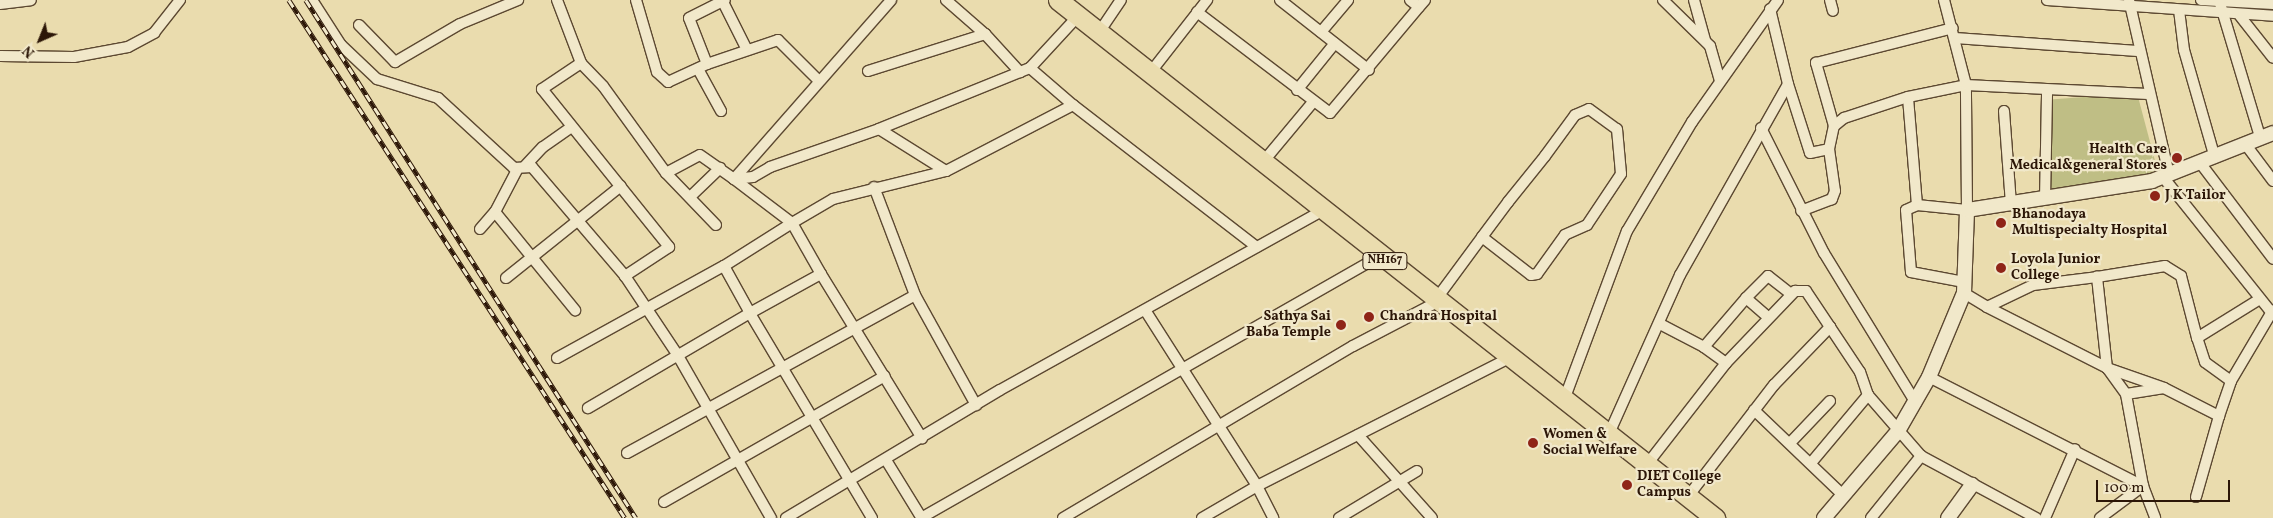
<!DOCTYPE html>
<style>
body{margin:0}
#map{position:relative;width:2273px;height:518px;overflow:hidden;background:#eadcae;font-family:Vollkorn,serif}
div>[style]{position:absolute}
.green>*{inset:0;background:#bfbe85}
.roads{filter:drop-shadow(1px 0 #5c4831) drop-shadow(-1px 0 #5c4831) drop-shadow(0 1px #5c4831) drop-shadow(0 -1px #5c4831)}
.street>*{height:10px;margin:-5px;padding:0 5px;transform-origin:5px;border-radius:5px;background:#f1e8ca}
.secondary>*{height:14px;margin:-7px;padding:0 7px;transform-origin:7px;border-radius:7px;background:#f1e8ca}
.highway>*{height:19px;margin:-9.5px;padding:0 9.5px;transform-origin:9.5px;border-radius:9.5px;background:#eadcae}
.rail>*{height:4.5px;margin-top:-2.25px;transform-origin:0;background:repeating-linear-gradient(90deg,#f1e8ca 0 8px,#2c1607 0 16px);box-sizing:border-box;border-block:1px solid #2c1607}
.dots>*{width:14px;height:14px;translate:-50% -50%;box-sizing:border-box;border:2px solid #f1e8ca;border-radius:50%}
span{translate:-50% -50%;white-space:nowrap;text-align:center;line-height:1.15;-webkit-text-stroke:4.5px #f1e8ca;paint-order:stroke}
.shield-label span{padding:1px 4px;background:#f1e8ca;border:1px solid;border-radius:4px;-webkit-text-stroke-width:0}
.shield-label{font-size:12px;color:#2c1607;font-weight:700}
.poi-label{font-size:14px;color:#2c1607;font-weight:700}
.right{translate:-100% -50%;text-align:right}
.left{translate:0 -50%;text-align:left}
.north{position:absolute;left:15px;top:15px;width:50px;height:50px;-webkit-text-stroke:4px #f1e8ca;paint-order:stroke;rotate:224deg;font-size:14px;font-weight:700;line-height:20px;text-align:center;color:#2c1607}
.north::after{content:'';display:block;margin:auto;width:18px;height:22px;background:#2c1607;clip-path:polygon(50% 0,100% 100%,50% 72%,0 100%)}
.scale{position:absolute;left:2096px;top:480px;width:134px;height:22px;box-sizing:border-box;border:2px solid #2c1607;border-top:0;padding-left:6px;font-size:15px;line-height:18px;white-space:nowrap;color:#2c1607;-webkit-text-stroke:4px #f1e8ca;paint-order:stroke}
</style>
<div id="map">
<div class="green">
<div style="clip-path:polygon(2137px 93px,2158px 172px,2048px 195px,2044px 100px)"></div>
</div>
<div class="roads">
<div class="street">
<div style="left:312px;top:0;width:54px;rotate:57.2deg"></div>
<div style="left:341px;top:45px;width:50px;rotate:43.4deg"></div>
<div style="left:377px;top:79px;width:64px;rotate:17.3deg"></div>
<div style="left:438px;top:98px;width:103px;rotate:42.6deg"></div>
<div style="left:514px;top:168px;width:18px;rotate:-3deg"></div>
<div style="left:532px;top:167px;width:143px;rotate:49.5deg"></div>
<div style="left:557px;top:0;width:67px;rotate:69.1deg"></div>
<div style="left:636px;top:0;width:75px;rotate:73.7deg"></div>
<div style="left:657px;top:72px;width:15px;rotate:42deg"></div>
<div style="left:668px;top:82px;width:43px;rotate:-24.8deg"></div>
<div style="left:707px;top:64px;width:49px;rotate:-111.4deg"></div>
<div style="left:689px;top:18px;width:40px;rotate:-26.6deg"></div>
<div style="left:722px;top:0;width:56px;rotate:63.4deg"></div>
<div style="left:946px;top:0;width:52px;rotate:41.1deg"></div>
<div style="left:1280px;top:0;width:113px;rotate:38.2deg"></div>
<div style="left:1410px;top:0;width:11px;rotate:38deg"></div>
<div style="left:1419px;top:7px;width:9px;rotate:-49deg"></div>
<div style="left:1663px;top:0;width:66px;rotate:44.4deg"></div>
<div style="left:1710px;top:46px;width:35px;rotate:74deg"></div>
<div style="left:1694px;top:0;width:41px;rotate:74.6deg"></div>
<div style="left:1830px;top:0;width:11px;rotate:75deg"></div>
<div style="left:2047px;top:0;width:227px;rotate:4deg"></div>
<div style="left:2129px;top:0;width:180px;rotate:77.1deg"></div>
<div style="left:2201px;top:0;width:72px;rotate:3.2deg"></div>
<div style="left:2219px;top:0;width:143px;rotate:73.3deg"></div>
<div style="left:0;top:4px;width:31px;rotate:-7deg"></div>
<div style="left:1770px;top:9px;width:77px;rotate:76.5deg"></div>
<div style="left:2179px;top:10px;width:40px;rotate:82.9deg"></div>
<div style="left:2184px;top:50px;width:112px;rotate:74deg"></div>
<div style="left:1197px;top:12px;width:167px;rotate:37.2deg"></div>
<div style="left:1330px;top:113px;width:138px;rotate:-50deg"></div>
<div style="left:2240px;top:16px;width:53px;rotate:51.8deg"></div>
<div style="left:359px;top:25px;width:52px;rotate:45.8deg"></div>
<div style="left:395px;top:62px;width:75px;rotate:-30.3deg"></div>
<div style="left:460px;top:24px;width:63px;rotate:-22.5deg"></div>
<div style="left:1104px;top:25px;width:30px;rotate:-56deg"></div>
<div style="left:1321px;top:32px;width:42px;rotate:-49.8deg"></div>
<div style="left:1955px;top:38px;width:183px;rotate:4.1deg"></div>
<div style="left:0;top:56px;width:74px;rotate:0.8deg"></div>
<div style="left:74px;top:57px;width:55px;rotate:-10.5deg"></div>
<div style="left:128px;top:47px;width:30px;rotate:-28deg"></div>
<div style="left:154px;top:33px;width:42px;rotate:-51.8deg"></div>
<div style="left:707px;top:64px;width:75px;rotate:-18.7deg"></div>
<div style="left:778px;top:40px;width:57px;rotate:45deg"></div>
<div style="left:1030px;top:68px;width:71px;rotate:-47.3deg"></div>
<div style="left:698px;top:69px;width:48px;rotate:61.3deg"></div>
<div style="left:868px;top:71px;width:123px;rotate:-17.5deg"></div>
<div style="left:985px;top:34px;width:52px;rotate:47.4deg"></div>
<div style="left:1150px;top:73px;width:93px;rotate:-52deg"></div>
<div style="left:1297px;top:90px;width:60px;rotate:-51deg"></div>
<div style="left:1073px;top:105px;width:232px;rotate:37.7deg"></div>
<div style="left:2004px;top:111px;width:93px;rotate:85.7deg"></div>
<div style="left:1834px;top:126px;width:66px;rotate:-105.9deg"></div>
<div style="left:1816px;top:63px;width:141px;rotate:-14.3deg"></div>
<div style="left:1761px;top:128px;width:140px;rotate:63.3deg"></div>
<div style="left:1824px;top:253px;width:176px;rotate:58.5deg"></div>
<div style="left:879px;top:129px;width:79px;rotate:32.1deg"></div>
<div style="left:946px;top:171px;width:116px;rotate:166.1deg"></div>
<div style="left:833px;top:199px;width:48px;rotate:149.7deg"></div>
<div style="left:792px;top:223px;width:73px;rotate:-142.8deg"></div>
<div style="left:734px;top:179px;width:19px;rotate:-6deg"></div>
<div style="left:753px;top:177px;width:20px;rotate:-30deg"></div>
<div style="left:770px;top:167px;width:115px;rotate:-19.2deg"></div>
<div style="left:879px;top:129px;width:163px;rotate:-22deg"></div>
<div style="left:1030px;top:68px;width:57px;rotate:40.7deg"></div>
<div style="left:1073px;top:105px;width:143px;rotate:152.5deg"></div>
<div style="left:2246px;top:145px;width:45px;rotate:53.1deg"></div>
<div style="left:1829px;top:149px;width:24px;rotate:-78deg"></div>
<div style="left:1834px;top:126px;width:13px;rotate:-39deg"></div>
<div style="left:1844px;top:118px;width:67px;rotate:-18.2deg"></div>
<div style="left:1268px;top:156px;width:70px;rotate:-50.2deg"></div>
<div style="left:2201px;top:164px;width:119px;rotate:52.8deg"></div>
<div style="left:525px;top:166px;width:26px;rotate:-47deg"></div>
<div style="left:543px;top:147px;width:35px;rotate:-35deg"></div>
<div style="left:666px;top:173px;width:38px;rotate:-28deg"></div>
<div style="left:700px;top:155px;width:42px;rotate:35.2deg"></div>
<div style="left:734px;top:179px;width:238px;rotate:-48.7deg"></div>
<div style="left:2163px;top:177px;width:173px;rotate:51.3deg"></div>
<div style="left:874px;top:187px;width:116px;rotate:69.2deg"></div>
<div style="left:915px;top:295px;width:126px;rotate:61deg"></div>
<div style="left:690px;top:197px;width:42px;rotate:-44deg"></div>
<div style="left:2045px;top:199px;width:109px;rotate:-88.9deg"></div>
<div style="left:1917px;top:205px;width:50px;rotate:5.7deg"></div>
<div style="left:1967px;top:210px;width:125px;rotate:-90.5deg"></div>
<div style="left:1966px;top:85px;width:88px;rotate:-104.5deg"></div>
<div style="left:495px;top:212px;width:127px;rotate:50.8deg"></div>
<div style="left:716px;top:225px;width:72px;rotate:-133.9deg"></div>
<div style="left:666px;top:173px;width:107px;rotate:-125.9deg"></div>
<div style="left:603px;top:86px;width:32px;rotate:-134deg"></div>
<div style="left:581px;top:63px;width:47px;rotate:146.3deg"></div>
<div style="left:542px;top:89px;width:203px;rotate:51.2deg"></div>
<div style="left:669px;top:247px;width:53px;rotate:146.6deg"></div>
<div style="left:625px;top:276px;width:94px;rotate:56.3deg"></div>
<div style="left:677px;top:354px;width:189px;rotate:60.2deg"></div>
<div style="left:480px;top:229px;width:23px;rotate:-49deg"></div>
<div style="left:495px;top:212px;width:47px;rotate:-62.4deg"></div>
<div style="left:724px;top:266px;width:80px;rotate:-32.3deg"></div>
<div style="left:792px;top:223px;width:59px;rotate:60.4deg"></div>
<div style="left:506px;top:278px;width:147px;rotate:-38.7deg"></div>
<div style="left:1964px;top:282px;width:54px;rotate:-169.3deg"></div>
<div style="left:1911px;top:272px;width:62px;rotate:-94.6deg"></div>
<div style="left:1906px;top:210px;width:12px;rotate:-24deg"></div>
<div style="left:1917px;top:205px;width:108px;rotate:-94.8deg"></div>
<div style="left:1908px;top:97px;width:59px;rotate:-11.7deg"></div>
<div style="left:1966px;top:85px;width:182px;rotate:2.8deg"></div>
<div style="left:1964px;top:293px;width:27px;rotate:31deg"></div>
<div style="left:1987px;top:307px;width:51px;rotate:-25.6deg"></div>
<div style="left:2033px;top:285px;width:64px;rotate:-7.1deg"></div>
<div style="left:1440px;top:294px;width:71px;rotate:-53.6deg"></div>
<div style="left:1482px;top:237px;width:44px;rotate:-53.4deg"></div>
<div style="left:1508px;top:202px;width:59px;rotate:-51.2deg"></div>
<div style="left:1545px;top:156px;width:51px;rotate:-53.8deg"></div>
<div style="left:1575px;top:115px;width:15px;rotate:-23deg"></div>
<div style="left:1589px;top:109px;width:34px;rotate:36deg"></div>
<div style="left:1617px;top:129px;width:45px;rotate:84.9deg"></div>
<div style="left:1621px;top:174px;width:61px;rotate:123.7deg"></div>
<div style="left:1587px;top:225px;width:24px;rotate:156deg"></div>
<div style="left:1565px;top:235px;width:48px;rotate:125.7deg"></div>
<div style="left:1537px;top:274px;width:6px;rotate:171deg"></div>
<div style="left:1531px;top:275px;width:62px;rotate:-142.2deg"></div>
<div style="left:1746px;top:298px;width:31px;rotate:-45deg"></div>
<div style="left:1768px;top:276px;width:29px;rotate:38deg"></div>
<div style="left:1987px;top:307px;width:135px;rotate:26.9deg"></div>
<div style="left:2107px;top:368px;width:92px;rotate:-96.3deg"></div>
<div style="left:2097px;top:277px;width:69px;rotate:-9.2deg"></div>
<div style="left:2165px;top:266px;width:19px;rotate:32deg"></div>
<div style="left:2181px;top:276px;width:64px;rotate:75.5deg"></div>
<div style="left:1145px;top:310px;width:209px;rotate:57.5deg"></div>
<div style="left:1257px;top:486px;width:287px;rotate:-26.9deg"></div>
<div style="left:1660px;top:324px;width:50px;rotate:27.6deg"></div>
<div style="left:557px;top:358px;width:191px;rotate:-28.9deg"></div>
<div style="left:724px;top:266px;width:54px;rotate:61deg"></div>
<div style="left:750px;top:313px;width:188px;rotate:149.6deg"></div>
<div style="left:1726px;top:363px;width:27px;rotate:-144deg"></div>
<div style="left:1704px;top:347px;width:65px;rotate:-49.4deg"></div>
<div style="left:1746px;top:298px;width:29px;rotate:41deg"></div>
<div style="left:1929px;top:377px;width:240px;rotate:27deg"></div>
<div style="left:2143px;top:486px;width:94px;rotate:-100.5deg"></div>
<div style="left:2231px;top:381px;width:32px;rotate:-144deg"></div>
<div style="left:2205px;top:362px;width:25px;rotate:-108deg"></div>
<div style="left:2197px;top:338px;width:74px;rotate:-31.8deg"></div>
<div style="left:2164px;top:388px;width:38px;rotate:171deg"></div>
<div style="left:2126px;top:394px;width:32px;rotate:-126deg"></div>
<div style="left:2107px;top:368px;width:60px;rotate:19.3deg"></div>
<div style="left:2164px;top:388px;width:62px;rotate:27deg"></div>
<div style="left:2219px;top:416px;width:37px;rotate:-71deg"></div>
<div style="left:2231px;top:381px;width:82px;rotate:-59.4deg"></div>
<div style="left:1567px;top:392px;width:172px;rotate:-69.6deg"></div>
<div style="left:1627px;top:231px;width:127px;rotate:-59.2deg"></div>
<div style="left:1692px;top:122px;width:149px;rotate:-54.8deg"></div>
<div style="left:1754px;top:410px;width:122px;rotate:43.7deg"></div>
<div style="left:1612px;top:427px;width:167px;rotate:-65.9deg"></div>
<div style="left:1680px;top:275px;width:219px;rotate:-60.5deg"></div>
<div style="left:1788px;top:84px;width:72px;rotate:72.3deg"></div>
<div style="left:1810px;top:153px;width:19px;rotate:-12deg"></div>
<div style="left:1829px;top:149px;width:42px;rotate:81.9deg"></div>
<div style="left:1835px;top:191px;width:9px;rotate:111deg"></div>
<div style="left:1832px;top:199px;width:33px;rotate:159deg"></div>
<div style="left:1358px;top:435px;width:111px;rotate:48.3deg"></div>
<div style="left:1790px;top:443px;width:58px;rotate:-46.4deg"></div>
<div style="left:627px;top:453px;width:328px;rotate:-28.7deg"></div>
<div style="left:1652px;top:458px;width:120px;rotate:-52.1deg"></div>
<div style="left:1726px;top:363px;width:100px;rotate:-46.2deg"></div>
<div style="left:1795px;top:291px;width:11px"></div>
<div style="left:1806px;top:291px;width:43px;rotate:56.3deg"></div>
<div style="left:886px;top:460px;width:67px;rotate:58.4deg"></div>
<div style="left:1811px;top:463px;width:89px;rotate:-50deg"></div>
<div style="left:1693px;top:490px;width:133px;rotate:-52.4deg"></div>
<div style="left:1774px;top:385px;width:81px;rotate:-46deg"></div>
<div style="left:1830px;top:327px;width:54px;rotate:56.3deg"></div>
<div style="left:1860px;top:372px;width:24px;rotate:71deg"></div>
<div style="left:1868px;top:395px;width:81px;rotate:49deg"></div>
<div style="left:1921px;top:456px;width:131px;rotate:28.3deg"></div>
<div style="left:2196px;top:497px;width:84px;rotate:-74.1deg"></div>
<div style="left:664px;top:502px;width:254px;rotate:-29.7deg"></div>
<div style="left:786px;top:518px;width:249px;rotate:-30.9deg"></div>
<div style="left:1000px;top:390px;width:368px;rotate:-29.1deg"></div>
<div style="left:872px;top:518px;width:239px;rotate:-120.8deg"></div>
<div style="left:750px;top:313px;width:81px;rotate:-28.8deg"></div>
<div style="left:821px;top:274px;width:193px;rotate:58.4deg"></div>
<div style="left:921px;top:518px;width:529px;rotate:-29.72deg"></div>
<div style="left:1063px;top:518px;width:337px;rotate:-30.7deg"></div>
<div style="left:1353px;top:346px;width:95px;rotate:-27.6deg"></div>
<div style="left:1202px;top:518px;width:64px;rotate:-30.2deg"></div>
<div style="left:1257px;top:486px;width:36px;rotate:63deg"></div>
<div style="left:1339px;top:518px;width:91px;rotate:-31.1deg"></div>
<div style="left:1871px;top:518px;width:80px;rotate:-51.1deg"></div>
<div style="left:2045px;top:518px;width:75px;rotate:-66.5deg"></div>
<div style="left:2100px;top:518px;width:54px;rotate:-36.7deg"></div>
<div style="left:2143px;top:486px;width:34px;rotate:69deg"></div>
</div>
<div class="secondary">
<div style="left:1824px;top:518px;width:114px;rotate:-49.6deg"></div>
<div style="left:1898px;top:431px;width:62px;rotate:-60.1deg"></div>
<div style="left:1929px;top:377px;width:91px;rotate:-67.4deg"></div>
<div style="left:1964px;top:293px;width:83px;rotate:-87.9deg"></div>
<div style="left:1967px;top:210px;width:187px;rotate:-8.9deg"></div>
<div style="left:2152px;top:181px;width:130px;rotate:-21.6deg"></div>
<div style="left:1948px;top:518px;width:41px;rotate:-54deg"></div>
</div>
<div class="highway">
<div style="left:1058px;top:0;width:837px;rotate:38.25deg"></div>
</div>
</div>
<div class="rail">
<div style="left:289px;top:0;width:617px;rotate:57.03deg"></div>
<div style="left:306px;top:0;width:614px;rotate:57.5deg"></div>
</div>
<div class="dots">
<div style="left:2177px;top:158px;background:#8f2418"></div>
<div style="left:2155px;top:196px;background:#8f2418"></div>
<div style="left:2001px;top:223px;background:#8f2418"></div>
<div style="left:2001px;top:268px;background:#8f2418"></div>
<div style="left:1369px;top:317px;background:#8f2418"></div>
<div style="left:1341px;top:325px;background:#8f2418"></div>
<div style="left:1533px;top:443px;background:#8f2418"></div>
<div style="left:1627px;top:485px;background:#8f2418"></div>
</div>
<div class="shield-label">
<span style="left:1385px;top:261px">NH167</span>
</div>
<div class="poi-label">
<span class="right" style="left:2167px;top:158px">Health Care<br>Medical&amp;general Stores</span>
<span class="left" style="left:2165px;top:196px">J K Tailor</span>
<span class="left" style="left:2012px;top:223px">Bhanodaya<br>Multispecialty Hospital</span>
<span class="left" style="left:2011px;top:268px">Loyola Junior<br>College</span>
<span class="right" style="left:1331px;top:325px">Sathya Sai<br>Baba Temple</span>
<span class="left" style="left:1380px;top:317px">Chandra Hospital</span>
<span class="left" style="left:1543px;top:443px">Women &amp;<br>Social Welfare</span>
<span class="left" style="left:1637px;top:485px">DIET College<br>Campus</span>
</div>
<div class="north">N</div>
<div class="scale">100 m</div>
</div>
